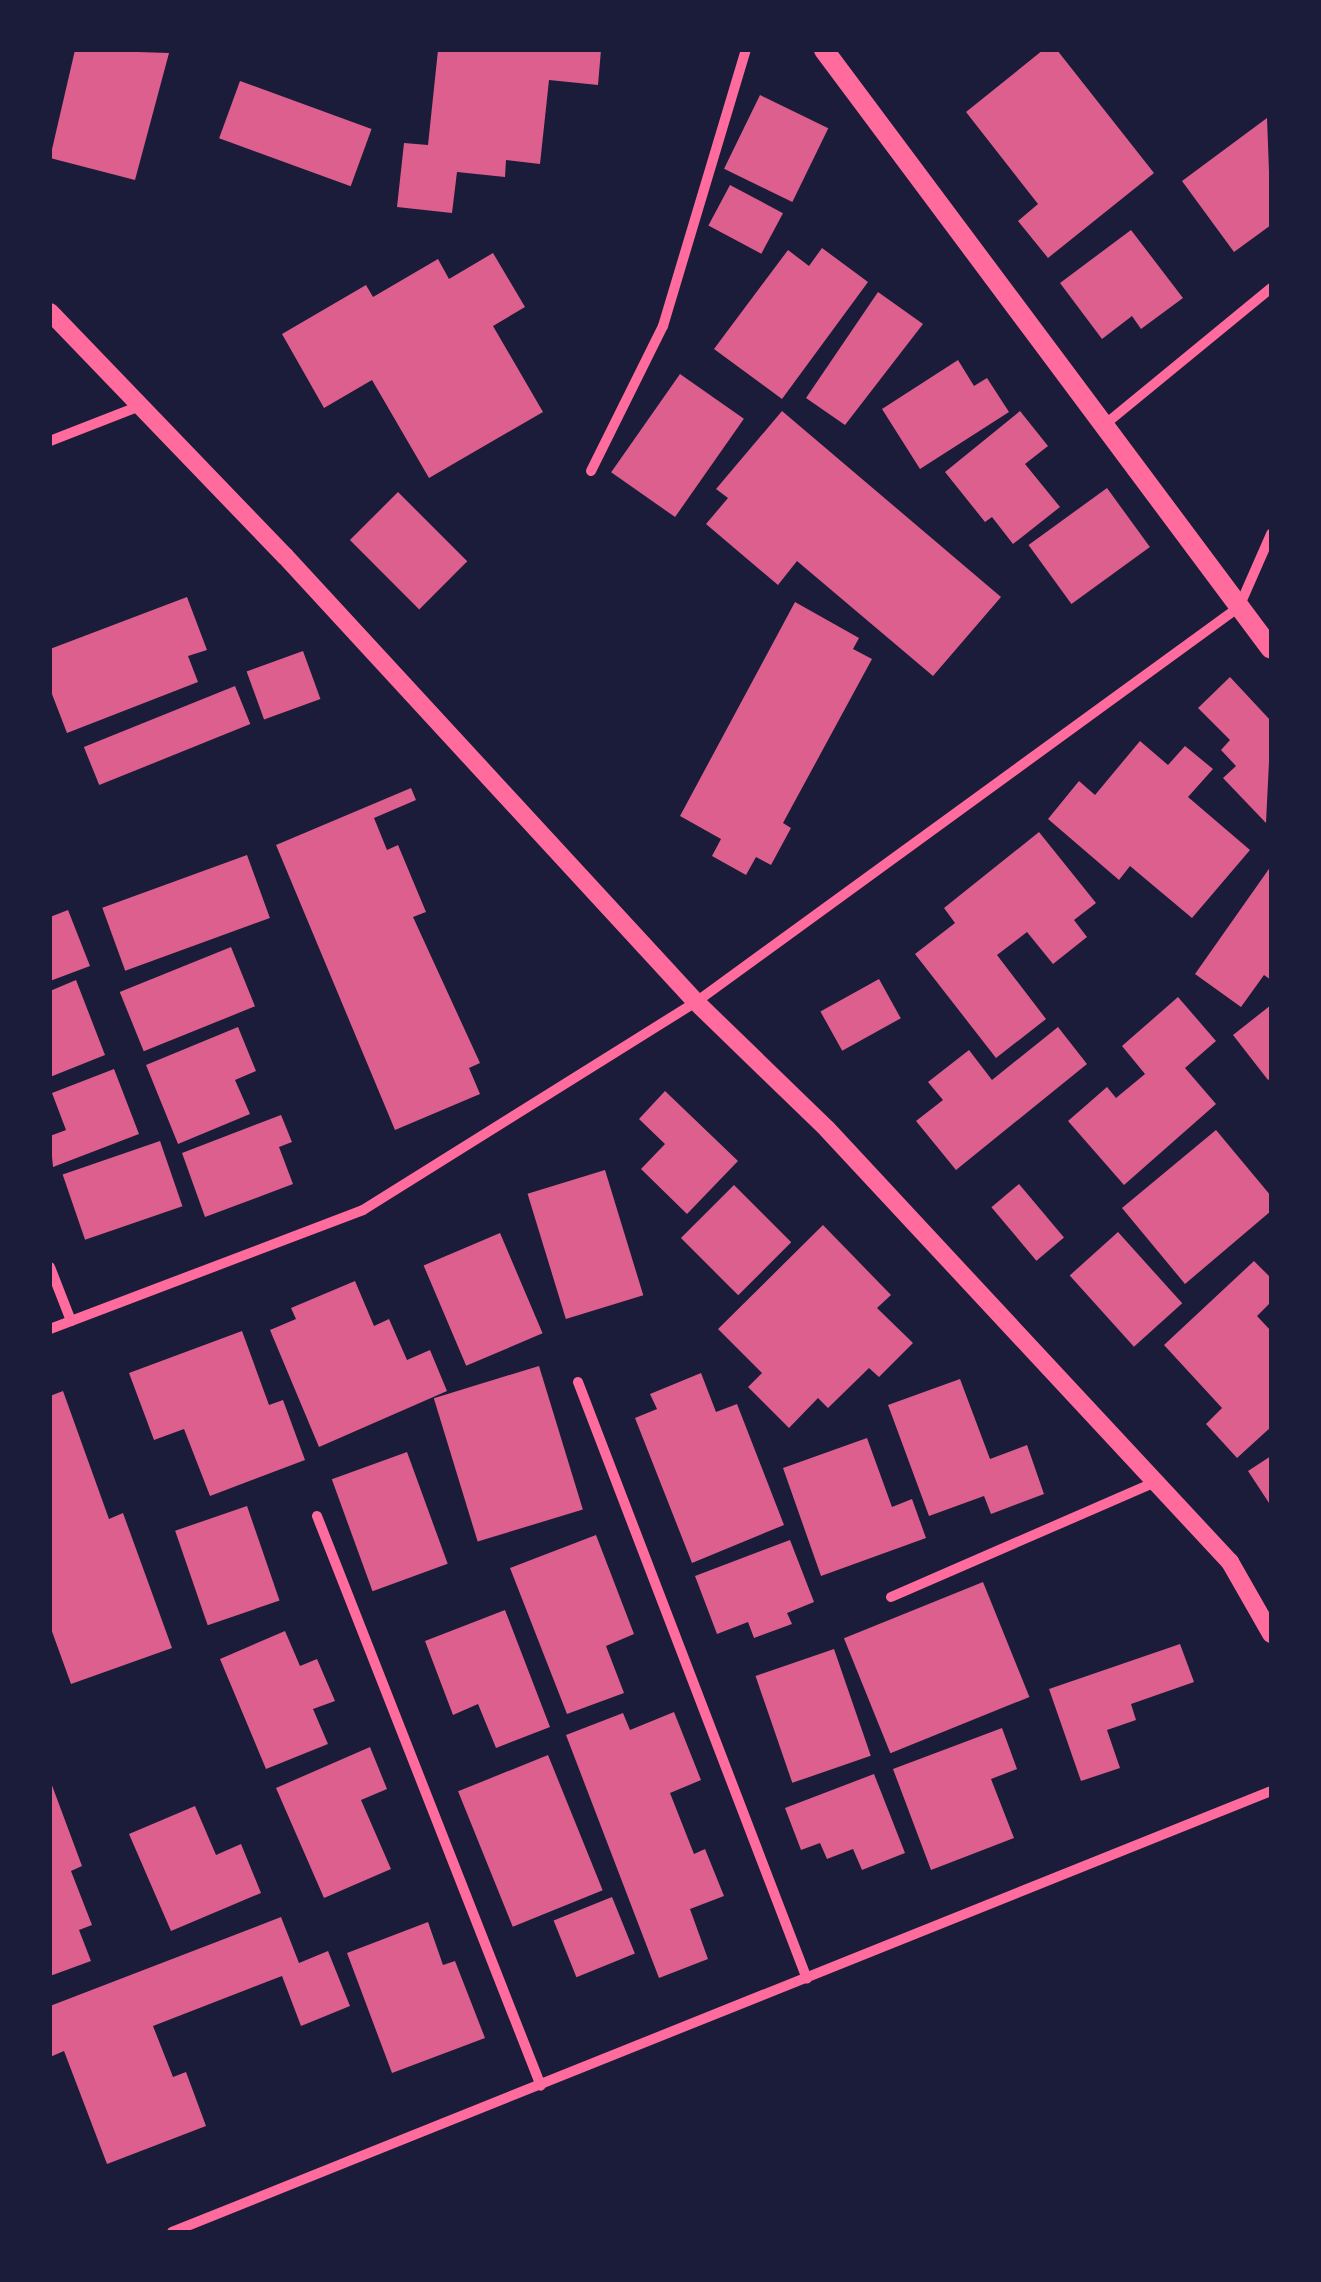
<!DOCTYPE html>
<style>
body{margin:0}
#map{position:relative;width:1321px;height:2282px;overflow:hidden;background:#1b1b3a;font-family:Roboto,sans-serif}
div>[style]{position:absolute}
.building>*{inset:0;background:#dd5f8e;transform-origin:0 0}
.minor>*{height:10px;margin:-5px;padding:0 5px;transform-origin:5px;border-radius:5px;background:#ff6b9d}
.tertiary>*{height:18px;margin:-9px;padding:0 9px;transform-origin:9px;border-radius:9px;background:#ff6b9d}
.secondary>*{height:20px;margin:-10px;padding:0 10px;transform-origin:10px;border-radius:10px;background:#ff6b9d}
span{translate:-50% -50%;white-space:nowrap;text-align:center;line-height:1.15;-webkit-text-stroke:10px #1b1b3a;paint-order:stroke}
.frame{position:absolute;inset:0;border:52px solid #1b1b3a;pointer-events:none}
</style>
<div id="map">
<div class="building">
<div style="clip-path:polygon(75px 50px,169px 53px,135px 180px,50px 158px)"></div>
<div style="clip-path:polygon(438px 50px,601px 50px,598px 85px,549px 80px,540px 164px,506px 160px,505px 177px,457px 172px,452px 213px,397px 207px,404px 143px,428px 145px)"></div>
<div style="clip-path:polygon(1043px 50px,1057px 50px,1154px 173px,1048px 258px,1018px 221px,1038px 204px,966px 112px)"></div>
<div style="left:240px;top:81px;width:140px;height:61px;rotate:20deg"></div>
<div style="left:760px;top:95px;width:76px;height:82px;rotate:26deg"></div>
<div style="clip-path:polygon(1267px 118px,1271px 225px,1234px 252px,1182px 181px)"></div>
<div style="left:730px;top:185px;width:60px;height:46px;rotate:28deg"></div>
<div style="clip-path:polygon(1131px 230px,1183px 298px,1141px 329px,1132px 316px,1102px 339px,1060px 283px)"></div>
<div style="clip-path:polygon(822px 248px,868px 282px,782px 399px,714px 349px,788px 250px,809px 266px)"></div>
<div style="clip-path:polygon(493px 253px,525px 307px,493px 326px,543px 412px,429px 478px,372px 380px,324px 408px,282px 334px,366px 285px,373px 297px,438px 259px,449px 279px)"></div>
<div style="clip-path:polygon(878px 292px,923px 324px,845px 425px,806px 398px)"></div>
<div style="clip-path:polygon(958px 360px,974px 386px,987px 378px,1009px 412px,920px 469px,882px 409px)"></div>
<div style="left:680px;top:374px;width:78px;height:120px;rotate:35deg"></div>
<div style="clip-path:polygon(782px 411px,1001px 597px,933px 676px,797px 561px,778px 585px,706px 524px,728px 498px,716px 489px)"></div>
<div style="clip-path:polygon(1020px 411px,1048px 446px,1025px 464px,1060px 507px,1013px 544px,992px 517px,985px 522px,945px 472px)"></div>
<div style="left:1107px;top:488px;width:73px;height:97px;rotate:54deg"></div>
<div style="left:398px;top:492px;width:98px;height:68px;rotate:45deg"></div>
<div style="clip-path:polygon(187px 597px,207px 650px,188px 656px,198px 682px,67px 733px,50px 689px,50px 649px)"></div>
<div style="clip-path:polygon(795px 602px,859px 638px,853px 649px,872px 659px,783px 823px,791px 828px,771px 865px,756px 857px,746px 875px,712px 856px,721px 839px,680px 816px)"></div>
<div style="left:303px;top:651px;width:51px;height:60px;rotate:70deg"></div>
<div style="clip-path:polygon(1230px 677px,1271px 721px,1266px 823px,1223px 778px,1236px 766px,1221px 750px,1230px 740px,1198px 708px)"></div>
<div style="left:235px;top:686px;width:41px;height:163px;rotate:68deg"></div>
<div style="clip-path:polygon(1140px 741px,1168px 765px,1185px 746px,1213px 769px,1188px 797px,1250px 850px,1192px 918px,1130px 866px,1119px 880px,1048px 819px,1079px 781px,1095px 795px)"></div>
<div style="clip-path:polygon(411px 788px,416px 800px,374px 818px,387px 850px,398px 845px,426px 912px,413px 917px,480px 1063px,469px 1068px,480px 1094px,395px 1130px,276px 845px)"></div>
<div style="clip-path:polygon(1039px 832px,1096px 903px,1074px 920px,1087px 937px,1053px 964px,1027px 932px,997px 955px,1046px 1019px,996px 1058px,915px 954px,955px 923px,944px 908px)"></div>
<div style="left:247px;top:855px;width:67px;height:154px;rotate:70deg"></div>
<div style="clip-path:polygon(1271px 866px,1271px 980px,1264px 975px,1241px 1007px,1195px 974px)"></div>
<div style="clip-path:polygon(68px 910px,90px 966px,50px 981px,50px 917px)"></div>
<div style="left:231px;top:947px;width:64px;height:120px;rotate:68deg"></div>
<div style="left:879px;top:979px;width:45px;height:67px;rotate:61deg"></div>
<div style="clip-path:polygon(76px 980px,105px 1055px,50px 1077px,50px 991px)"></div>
<div style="clip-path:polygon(1178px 997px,1216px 1041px,1185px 1068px,1216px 1104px,1124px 1185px,1068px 1121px,1107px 1087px,1116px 1098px,1145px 1074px,1122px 1046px)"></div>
<div style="clip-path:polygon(1271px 1005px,1271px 1078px,1268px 1080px,1233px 1035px)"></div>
<div style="clip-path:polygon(238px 1027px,256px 1071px,235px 1080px,250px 1114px,178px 1144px,146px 1065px)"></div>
<div style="clip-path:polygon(1058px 1027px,1087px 1064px,956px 1170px,916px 1121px,943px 1100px,928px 1082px,969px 1050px,992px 1080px)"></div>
<div style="clip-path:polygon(114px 1069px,139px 1134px,53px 1167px,50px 1136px,66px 1130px,52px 1093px)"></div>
<div style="clip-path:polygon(665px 1091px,738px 1161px,687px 1214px,641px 1169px,665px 1144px,639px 1119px)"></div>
<div style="clip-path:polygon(281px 1115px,292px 1142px,279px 1147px,293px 1184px,205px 1217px,182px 1153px)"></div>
<div style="clip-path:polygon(1216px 1130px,1271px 1196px,1271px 1211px,1185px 1284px,1122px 1208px)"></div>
<div style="left:160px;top:1141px;width:69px;height:103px;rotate:71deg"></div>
<div style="left:605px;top:1170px;width:131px;height:81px;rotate:73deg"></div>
<div style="left:1019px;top:1184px;width:70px;height:36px;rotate:50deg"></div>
<div style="left:734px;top:1185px;width:81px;height:75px;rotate:45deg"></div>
<div style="clip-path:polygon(823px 1225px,891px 1295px,877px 1308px,913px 1343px,879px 1377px,869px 1368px,828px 1408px,818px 1398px,789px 1428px,748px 1387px,762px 1373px,718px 1329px)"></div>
<div style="left:1118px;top:1232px;width:96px;height:65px;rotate:48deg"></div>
<div style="left:500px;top:1233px;width:109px;height:83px;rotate:67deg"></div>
<div style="clip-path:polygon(1254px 1261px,1271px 1278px,1271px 1302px,1257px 1316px,1271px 1331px,1271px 1427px,1237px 1458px,1206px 1424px,1222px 1408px,1164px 1345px)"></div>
<div style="clip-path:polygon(355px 1281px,374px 1326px,389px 1319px,407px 1360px,430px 1350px,447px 1391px,319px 1447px,270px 1330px,296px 1319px,291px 1308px)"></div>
<div style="clip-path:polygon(242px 1331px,269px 1405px,283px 1400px,305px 1460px,210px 1496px,184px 1429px,154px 1440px,129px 1373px)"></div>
<div style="left:539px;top:1366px;width:150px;height:110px;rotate:73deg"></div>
<div style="clip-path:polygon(701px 1373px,716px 1412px,737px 1404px,784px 1525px,692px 1563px,635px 1418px,657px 1409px,650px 1394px)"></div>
<div style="clip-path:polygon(960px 1379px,990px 1459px,1027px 1445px,1044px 1494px,991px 1514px,984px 1496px,929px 1516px,888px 1405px)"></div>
<div style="clip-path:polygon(63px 1391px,109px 1519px,123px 1513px,172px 1648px,71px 1684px,50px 1626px,50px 1396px)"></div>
<div style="clip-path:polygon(867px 1438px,892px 1507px,912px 1499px,926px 1538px,821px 1576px,783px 1468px)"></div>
<div style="left:407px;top:1452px;width:119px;height:80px;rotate:70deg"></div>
<div style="clip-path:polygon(1271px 1456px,1271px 1506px,1248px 1471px)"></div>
<div style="left:247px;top:1506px;width:100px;height:76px;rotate:71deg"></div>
<div style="clip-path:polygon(596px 1535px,634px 1634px,606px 1646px,624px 1693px,567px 1714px,510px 1568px)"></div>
<div style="clip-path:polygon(790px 1540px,814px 1602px,787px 1613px,792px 1624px,754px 1638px,748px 1622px,717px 1634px,695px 1576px)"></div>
<div style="left:983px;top:1582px;width:124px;height:150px;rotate:68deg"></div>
<div style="clip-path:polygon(505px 1610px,550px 1727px,496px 1748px,478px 1704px,453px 1715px,425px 1641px)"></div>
<div style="clip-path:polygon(285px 1631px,300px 1666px,317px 1659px,335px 1701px,313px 1709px,328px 1744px,266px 1769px,220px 1659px)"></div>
<div style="clip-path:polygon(1180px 1644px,1194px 1682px,1131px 1704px,1136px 1720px,1107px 1730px,1120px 1768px,1081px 1781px,1049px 1689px)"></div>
<div style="left:834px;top:1649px;width:113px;height:83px;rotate:71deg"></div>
<div style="clip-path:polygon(674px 1712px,701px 1780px,670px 1793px,694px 1854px,705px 1849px,724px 1896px,690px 1909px,708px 1959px,659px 1978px,566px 1735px,623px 1713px,630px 1730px)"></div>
<div style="clip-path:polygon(1002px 1728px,1017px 1769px,991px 1779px,1014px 1838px,931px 1870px,893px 1769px)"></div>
<div style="clip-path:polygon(370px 1747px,387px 1789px,361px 1800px,391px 1869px,324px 1898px,276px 1788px)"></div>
<div style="left:548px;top:1755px;width:146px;height:97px;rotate:68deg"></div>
<div style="clip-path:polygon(874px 1774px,905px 1853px,862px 1870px,853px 1849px,827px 1859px,820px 1843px,801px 1850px,785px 1808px)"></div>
<div style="clip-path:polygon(50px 1780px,82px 1866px,71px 1871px,92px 1925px,79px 1930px,91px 1961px,50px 1976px)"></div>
<div style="clip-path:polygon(195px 1806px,216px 1855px,241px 1844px,261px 1893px,171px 1931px,129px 1834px)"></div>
<div style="left:612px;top:1897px;width:61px;height:63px;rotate:68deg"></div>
<div style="clip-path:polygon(281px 1917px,299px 1963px,328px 1951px,350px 2006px,301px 2026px,282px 1976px,153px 2026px,173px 2077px,186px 2072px,206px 2126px,107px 2164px,64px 2051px,50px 2057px,50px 2006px)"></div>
<div style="clip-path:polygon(428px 1922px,443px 1965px,455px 1961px,485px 2038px,392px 2073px,347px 1953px)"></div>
</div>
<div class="minor">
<div style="left:1103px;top:426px;width:217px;rotate:-39.4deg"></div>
<div style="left:50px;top:441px;width:97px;rotate:-21.3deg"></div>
<div style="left:591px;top:471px;width:162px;rotate:-63.6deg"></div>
<div style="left:663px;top:326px;width:288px;rotate:-73.3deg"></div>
<div style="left:50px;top:1267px;width:58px;rotate:68.7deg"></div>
<div style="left:50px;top:1329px;width:335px;rotate:-20.8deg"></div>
<div style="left:363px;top:1210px;width:393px;rotate:-32deg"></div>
<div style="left:696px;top:1002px;width:671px;rotate:-36.03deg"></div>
<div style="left:1239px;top:607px;width:80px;rotate:-66.3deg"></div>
<div style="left:578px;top:1382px;width:639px;rotate:69.01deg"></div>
<div style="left:317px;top:1516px;width:612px;rotate:68.55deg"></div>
<div style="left:891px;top:1597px;width:288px;rotate:-23.5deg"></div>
<div style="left:172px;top:2232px;width:1184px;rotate:-21.86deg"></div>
</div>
<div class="tertiary">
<div style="left:50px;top:312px;width:339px;rotate:46.1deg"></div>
<div style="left:285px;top:556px;width:606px;rotate:47.34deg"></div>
<div style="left:696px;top:1002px;width:182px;rotate:44.1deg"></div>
<div style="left:827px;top:1129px;width:592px;rotate:47.06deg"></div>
<div style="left:1230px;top:1562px;width:83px;rotate:60.3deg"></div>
</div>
<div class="secondary">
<div style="left:824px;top:50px;width:747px;rotate:53.27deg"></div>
</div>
<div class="frame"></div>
</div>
